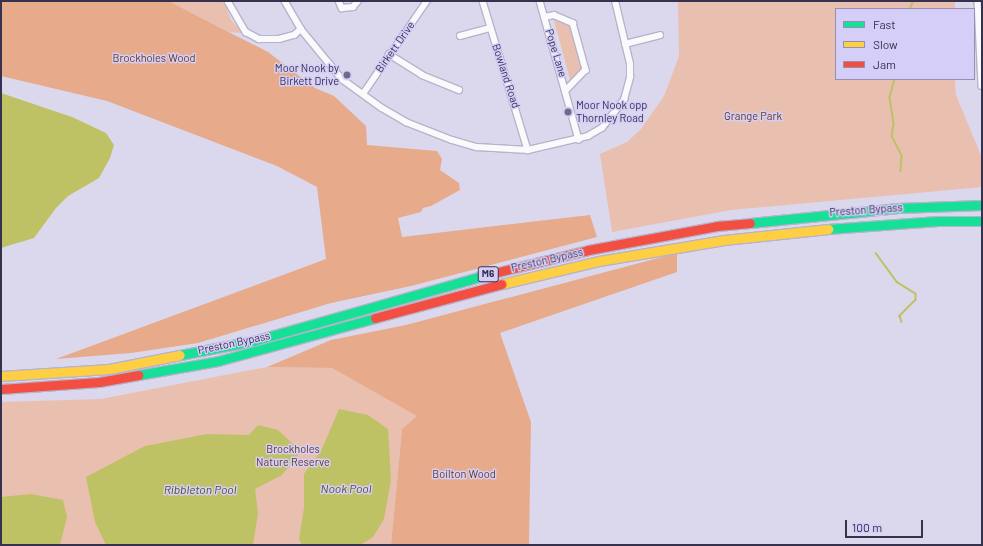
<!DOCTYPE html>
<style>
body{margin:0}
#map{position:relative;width:983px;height:546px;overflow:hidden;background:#dbd8ee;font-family:Barlow,sans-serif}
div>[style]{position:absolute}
.green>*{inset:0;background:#e9bfaf}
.forest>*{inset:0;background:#e7aa8b}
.water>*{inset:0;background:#bfc264}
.stream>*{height:1.5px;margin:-0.75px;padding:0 0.75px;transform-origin:0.75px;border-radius:0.75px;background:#bfc264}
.roads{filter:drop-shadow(1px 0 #b7b3ca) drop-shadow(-1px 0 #b7b3ca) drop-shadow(0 1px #b7b3ca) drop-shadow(0 -1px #b7b3ca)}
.street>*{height:5.5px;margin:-2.75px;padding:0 2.75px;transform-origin:2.75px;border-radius:2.75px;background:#faf9fc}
.fast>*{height:9px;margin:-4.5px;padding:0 4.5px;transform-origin:4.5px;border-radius:4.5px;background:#16e098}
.slow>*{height:9px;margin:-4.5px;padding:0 4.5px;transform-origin:4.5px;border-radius:4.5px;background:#ffcf43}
.jam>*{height:9px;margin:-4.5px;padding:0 4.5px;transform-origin:4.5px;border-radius:4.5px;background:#f24e42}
.dots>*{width:11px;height:11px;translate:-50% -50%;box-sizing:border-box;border:2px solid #d5cef8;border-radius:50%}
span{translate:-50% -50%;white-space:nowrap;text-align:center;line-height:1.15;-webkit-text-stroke:3px #d5cef8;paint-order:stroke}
.shield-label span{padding:1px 3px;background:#d5cef8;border:1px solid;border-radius:3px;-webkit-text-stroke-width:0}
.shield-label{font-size:10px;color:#36314d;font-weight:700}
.street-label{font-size:11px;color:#36314d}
.park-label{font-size:11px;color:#65391d}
.poi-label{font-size:11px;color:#36314d}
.right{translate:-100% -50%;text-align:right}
.left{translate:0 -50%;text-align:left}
.water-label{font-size:12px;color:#50531e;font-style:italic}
.frame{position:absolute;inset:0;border:2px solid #36314d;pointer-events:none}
.legend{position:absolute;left:835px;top:8px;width:140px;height:72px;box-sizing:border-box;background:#d5cef8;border:1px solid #958fb4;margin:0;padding:5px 7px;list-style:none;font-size:12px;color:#36314d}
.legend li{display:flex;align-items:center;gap:8px;height:20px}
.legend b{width:20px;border:1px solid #958fb4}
.scale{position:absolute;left:845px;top:520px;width:78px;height:18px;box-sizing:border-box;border:2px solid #36314d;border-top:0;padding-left:5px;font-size:12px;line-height:14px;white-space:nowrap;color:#36314d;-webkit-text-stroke:3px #d5cef8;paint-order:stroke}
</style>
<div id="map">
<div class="green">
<div style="clip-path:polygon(167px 1px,224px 1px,231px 20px,243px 33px,229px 32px)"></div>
<div style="clip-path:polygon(678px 1px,955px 1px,955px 9px,836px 9px,836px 79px,955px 79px,956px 95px,982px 158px,982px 187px,731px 210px,612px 232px,600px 154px,627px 142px,641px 129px,664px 96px,679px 56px)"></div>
<div style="clip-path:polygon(553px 17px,571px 25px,584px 68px,571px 83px)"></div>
<div style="clip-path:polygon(267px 367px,332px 368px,418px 416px,402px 429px,391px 545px,1px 545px,1px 402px,101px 399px)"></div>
</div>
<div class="forest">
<div style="clip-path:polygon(1px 1px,168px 1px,268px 52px,315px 88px,334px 96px,366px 126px,367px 145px,437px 151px,442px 159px,440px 170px,459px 183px,460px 190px,431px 206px,423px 208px,421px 212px,398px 218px,402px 237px,590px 215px,597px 237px,411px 286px,331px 303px,198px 343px,131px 353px,56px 359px,326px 259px,317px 187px,277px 166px,107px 101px,1px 76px)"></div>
<div style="clip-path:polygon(677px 253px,677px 272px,500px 333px,531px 422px,529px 545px,391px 545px,402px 429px,417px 416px,332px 368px,267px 367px,331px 340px,406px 325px)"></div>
</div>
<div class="water">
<div style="clip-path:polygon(1px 93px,72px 117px,106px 133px,114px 145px,110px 158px,99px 178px,68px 196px,56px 208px,34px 238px,1px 248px)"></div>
<div style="clip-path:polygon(339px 409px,368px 415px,388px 429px,391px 480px,384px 519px,373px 537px,360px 545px,302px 545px,299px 539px,304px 508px,304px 474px,322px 449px)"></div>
<div style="clip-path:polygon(258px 425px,278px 430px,300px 451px,304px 448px,282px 475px,255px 489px,258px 513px,253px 545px,106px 545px,95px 522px,86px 477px,145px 446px,207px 434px,249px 435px)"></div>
<div style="clip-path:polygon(31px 494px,63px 500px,67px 517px,60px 545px,1px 545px,1px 497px)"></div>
</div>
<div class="stream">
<div style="left:910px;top:9px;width:9px;rotate:-69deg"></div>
<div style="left:895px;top:79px;width:20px;rotate:105deg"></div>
<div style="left:890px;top:98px;width:26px;rotate:81deg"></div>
<div style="left:894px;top:124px;width:12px;rotate:99deg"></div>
<div style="left:892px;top:136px;width:22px;rotate:63deg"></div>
<div style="left:902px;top:156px;width:15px;rotate:94deg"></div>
<div style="left:876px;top:253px;width:36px;rotate:54deg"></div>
<div style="left:897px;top:282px;width:22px;rotate:32deg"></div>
<div style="left:916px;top:294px;width:6px;rotate:90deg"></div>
<div style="left:916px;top:300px;width:23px;rotate:135deg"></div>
<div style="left:900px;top:316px;width:6px;rotate:72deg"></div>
</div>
<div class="roads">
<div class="street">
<div style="left:228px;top:1px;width:36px;rotate:60deg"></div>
<div style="left:246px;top:32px;width:15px;rotate:28deg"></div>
<div style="left:259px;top:39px;width:20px"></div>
<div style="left:279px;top:39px;width:16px;rotate:-15deg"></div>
<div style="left:294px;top:35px;width:9px;rotate:-41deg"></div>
<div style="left:285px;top:1px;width:32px;rotate:60deg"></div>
<div style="left:301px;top:29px;width:65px;rotate:50.6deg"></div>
<div style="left:342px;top:79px;width:49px;rotate:35.9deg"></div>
<div style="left:382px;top:108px;width:28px;rotate:30deg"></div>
<div style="left:406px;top:122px;width:49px;rotate:21.4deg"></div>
<div style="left:452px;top:140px;width:26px;rotate:16deg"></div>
<div style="left:477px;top:147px;width:51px;rotate:3.4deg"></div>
<div style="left:528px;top:150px;width:62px;rotate:-13.1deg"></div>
<div style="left:588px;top:136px;width:16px;rotate:-30deg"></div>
<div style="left:602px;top:128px;width:36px;rotate:-52deg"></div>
<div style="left:624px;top:100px;width:24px;rotate:-75deg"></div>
<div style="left:630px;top:77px;width:13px;rotate:-90deg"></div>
<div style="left:630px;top:64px;width:65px;rotate:-103.4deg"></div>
<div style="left:339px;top:1px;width:8px;rotate:67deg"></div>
<div style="left:342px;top:8px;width:11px;rotate:-5deg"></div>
<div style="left:353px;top:7px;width:8px;rotate:-50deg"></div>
<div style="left:483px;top:1px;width:156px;rotate:73.2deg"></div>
<div style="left:540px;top:1px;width:144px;rotate:74.3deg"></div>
<div style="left:978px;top:1px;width:85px;rotate:87.3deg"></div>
<div style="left:545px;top:17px;width:9px;rotate:-13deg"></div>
<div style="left:554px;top:15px;width:21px;rotate:23deg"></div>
<div style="left:573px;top:23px;width:49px;rotate:74.5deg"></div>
<div style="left:586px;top:70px;width:28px;rotate:134deg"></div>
<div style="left:460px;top:36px;width:31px;rotate:-15deg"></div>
<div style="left:625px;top:44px;width:36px;rotate:-14deg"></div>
<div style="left:389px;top:54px;width:39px;rotate:32deg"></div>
<div style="left:422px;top:75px;width:40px;rotate:22deg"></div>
<div style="left:363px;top:94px;width:113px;rotate:-55.5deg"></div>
</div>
<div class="fast">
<div style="left:750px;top:223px;width:149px;rotate:-5.8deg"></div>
<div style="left:898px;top:208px;width:84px;rotate:-2deg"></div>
<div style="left:828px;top:229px;width:110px;rotate:-4.2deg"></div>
<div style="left:938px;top:221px;width:44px"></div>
<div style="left:180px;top:355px;width:74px;rotate:-10.9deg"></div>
<div style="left:253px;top:341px;width:250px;rotate:-15.8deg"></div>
<div style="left:138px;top:375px;width:81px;rotate:-9.9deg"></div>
<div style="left:218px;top:361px;width:163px;rotate:-15.3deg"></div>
</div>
<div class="slow">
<div style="left:502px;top:284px;width:100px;rotate:-13.3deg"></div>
<div style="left:599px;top:261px;width:127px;rotate:-9.5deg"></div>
<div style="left:724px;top:240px;width:105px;rotate:-6deg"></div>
<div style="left:1px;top:376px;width:108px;rotate:-3.7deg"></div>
<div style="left:109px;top:369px;width:72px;rotate:-11.2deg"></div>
</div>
<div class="jam">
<div style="left:494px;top:273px;width:97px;rotate:-13.7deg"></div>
<div style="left:588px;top:250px;width:131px;rotate:-10.5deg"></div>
<div style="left:717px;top:226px;width:33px;rotate:-5deg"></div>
<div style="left:375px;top:318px;width:131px;rotate:-15deg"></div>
<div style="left:1px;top:389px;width:98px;rotate:-4.1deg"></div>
<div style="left:99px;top:382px;width:40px;rotate:-10deg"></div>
</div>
</div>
<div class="dots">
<div style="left:347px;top:75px;background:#706b85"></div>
<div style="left:568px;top:112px;background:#706b85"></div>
</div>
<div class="shield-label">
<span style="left:488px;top:274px">M6</span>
</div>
<div class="street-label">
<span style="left:395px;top:47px;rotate:-55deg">Birkett Drive</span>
<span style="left:556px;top:53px;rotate:73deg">Pope Lane</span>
<span style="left:506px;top:76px;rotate:72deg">Bowland Road</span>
<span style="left:866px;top:210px;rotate:-4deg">Preston Bypass</span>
<span style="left:547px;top:260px;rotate:-13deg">Preston Bypass</span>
<span style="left:234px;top:343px;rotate:-12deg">Preston Bypass</span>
</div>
<div class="park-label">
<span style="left:154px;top:58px">Brockholes Wood</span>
<span style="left:753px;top:116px">Grange Park</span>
<span style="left:293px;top:456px">Brockholes<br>Nature Reserve</span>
<span style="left:464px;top:474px">Boilton Wood</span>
</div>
<div class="poi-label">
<span class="right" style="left:339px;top:75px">Moor Nook by<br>Birkett Drive</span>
<span class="left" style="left:576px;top:112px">Moor Nook opp<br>Thornley Road</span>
</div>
<div class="water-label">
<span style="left:346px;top:489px">Nook Pool</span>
<span style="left:200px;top:490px">Ribbleton Pool</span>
</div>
<div class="frame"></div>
<ul class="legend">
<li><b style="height:5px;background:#16e098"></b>Fast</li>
<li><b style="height:5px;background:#ffcf43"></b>Slow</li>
<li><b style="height:5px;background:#f24e42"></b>Jam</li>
</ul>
<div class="scale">100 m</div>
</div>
